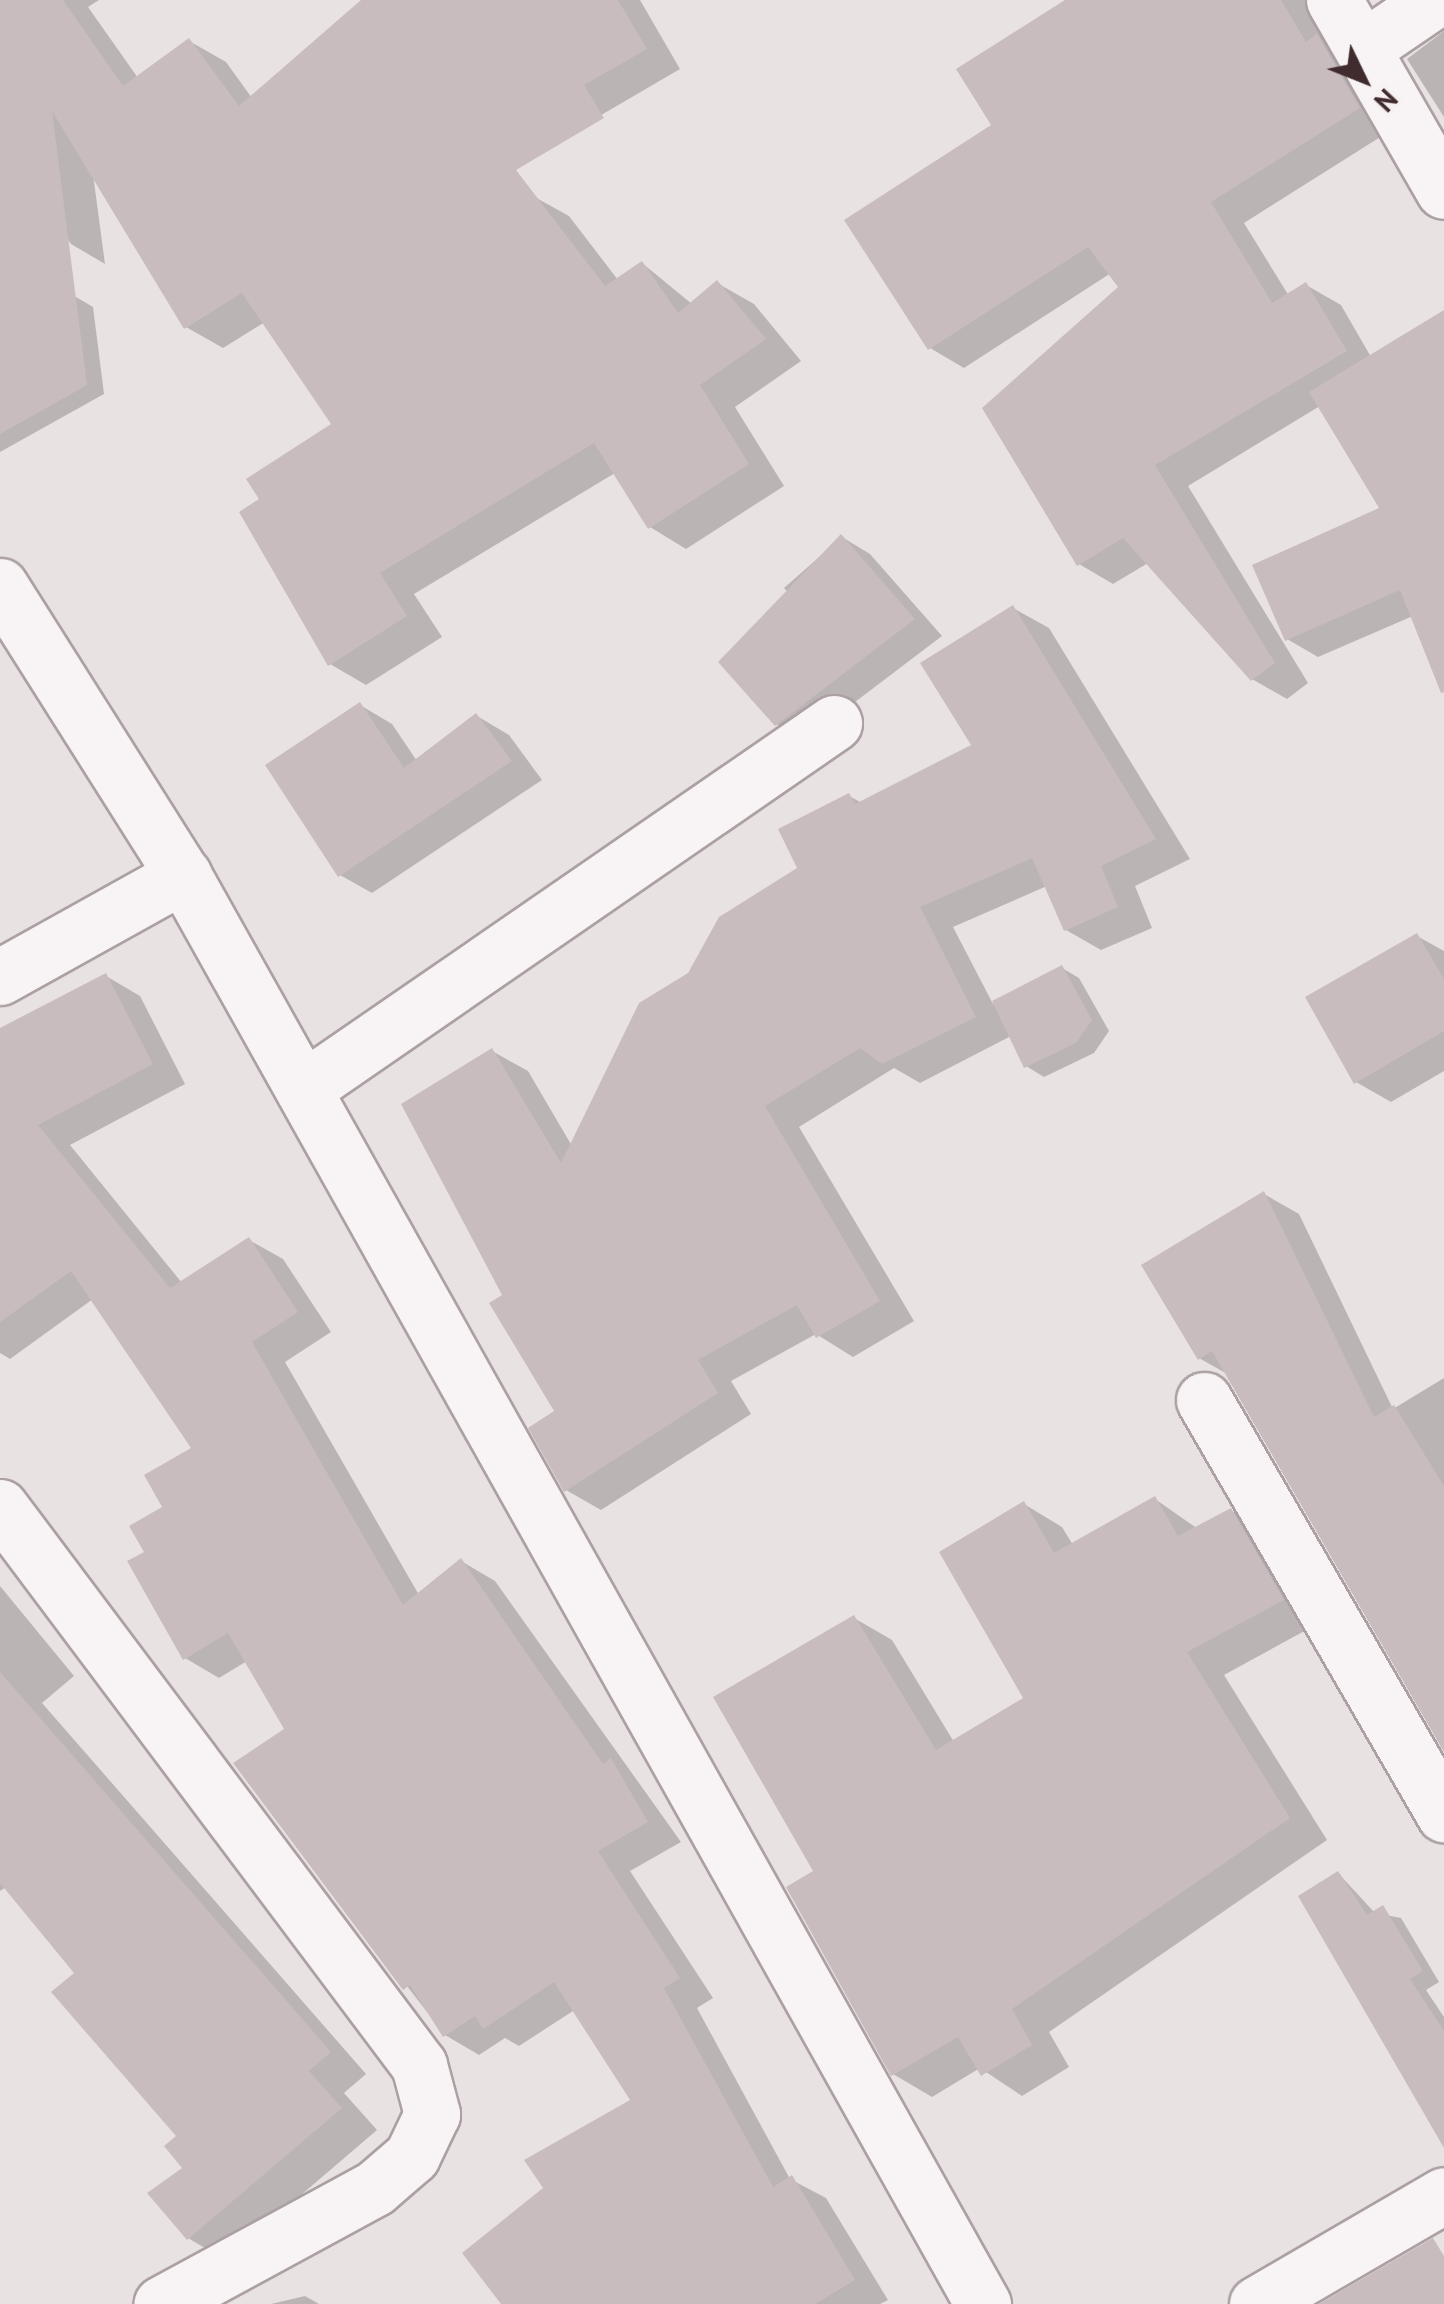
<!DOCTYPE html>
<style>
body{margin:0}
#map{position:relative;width:1444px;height:2304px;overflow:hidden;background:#e9e2e3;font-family:"PT Sans",sans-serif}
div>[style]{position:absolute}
.shadow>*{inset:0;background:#0003}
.building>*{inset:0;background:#c9bcbe}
.roads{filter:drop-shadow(2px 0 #aca0a2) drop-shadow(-2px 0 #aca0a2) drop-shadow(0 2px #aca0a2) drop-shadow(0 -2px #aca0a2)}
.minor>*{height:55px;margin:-27.5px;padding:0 27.5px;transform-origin:27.5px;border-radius:27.5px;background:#f8f4f5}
span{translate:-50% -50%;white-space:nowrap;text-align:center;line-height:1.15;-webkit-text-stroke:9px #f7f1f2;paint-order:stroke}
.north{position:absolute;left:1314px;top:30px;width:100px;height:100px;-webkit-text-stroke:8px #f7f1f2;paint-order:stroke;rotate:133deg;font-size:28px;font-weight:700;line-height:40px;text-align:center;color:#402b2e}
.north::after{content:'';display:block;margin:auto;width:35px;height:45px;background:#402b2e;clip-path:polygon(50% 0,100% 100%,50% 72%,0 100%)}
</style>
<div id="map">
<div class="shadow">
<div style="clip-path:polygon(0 0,99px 0,88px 7px,138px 78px,189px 41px,226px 62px,252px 98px,365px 0,417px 7px,531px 195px,569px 216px,618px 280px,642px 263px,692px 304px,717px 283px,754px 304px,801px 361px,735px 407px,784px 486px,686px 549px,650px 527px,615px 473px,414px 594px,442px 637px,366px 685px,330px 664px,262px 500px,335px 425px,265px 322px,223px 348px,186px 327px,93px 174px,105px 264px,71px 244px,10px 157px,0 164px)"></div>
<div style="clip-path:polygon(495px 0,640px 0,680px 69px,579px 128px)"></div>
<div style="clip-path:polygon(1070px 0,1348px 0,1393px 129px,1244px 223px,1289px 296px,1306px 285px,1341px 305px,1371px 357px,1444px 330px,1444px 679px,1413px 616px,1318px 657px,1287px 639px,1383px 509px,1320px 406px,1188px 486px,1308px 683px,1287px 699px,1252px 679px,1148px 563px,1113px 584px,1079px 564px,1122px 287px,1111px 273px,964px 368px,930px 348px,994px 126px)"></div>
<div style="clip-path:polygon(1444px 31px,1444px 117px,1407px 59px)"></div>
<div style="clip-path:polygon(76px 297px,93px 307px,104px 394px,0 452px,0 336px)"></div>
<div style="clip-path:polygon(842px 537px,870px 554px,942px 636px,805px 740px,776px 724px,792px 597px,784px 588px)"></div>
<div style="clip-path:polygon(1013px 608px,1049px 628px,1190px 859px,1135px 886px,1152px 928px,1101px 950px,1066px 930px,1047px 886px,953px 927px,993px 1004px,1062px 968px,1079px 978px,1109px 1031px,1094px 1053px,1044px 1077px,1026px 1066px,1011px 1036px,920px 1083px,894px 1068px,799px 1127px,914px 1321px,853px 1357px,816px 1334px,731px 1381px,751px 1414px,601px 1510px,566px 1490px,557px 1412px,505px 1296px,492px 1051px,528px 1071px,572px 1146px,690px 975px,800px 869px,849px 796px,862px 803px,975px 746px)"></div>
<div style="clip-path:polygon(360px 705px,392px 724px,417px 761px,477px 716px,509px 735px,542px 780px,372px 893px,340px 875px)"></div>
<div style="clip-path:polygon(1417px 936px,1444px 951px,1444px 1071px,1391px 1102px,1356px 1082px)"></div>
<div style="clip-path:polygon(106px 976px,140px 996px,185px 1084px,70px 1145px,182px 1283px,249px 1240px,283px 1259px,331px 1332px,285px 1362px,419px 1595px,461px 1561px,495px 1581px,681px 1842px,630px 1871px,713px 1998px,697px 2008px,790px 2179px,826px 2198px,888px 2300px,880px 2304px,504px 2304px,547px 2188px,634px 2101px,573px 2011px,519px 2046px,505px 2038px,479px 2055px,445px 2035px,243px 1775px,287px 1730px,247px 1661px,219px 1678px,185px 1658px,148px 1553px,195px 1449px,93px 1299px,10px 1359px,0 1353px,0 1031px)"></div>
<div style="clip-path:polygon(1264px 1194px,1299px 1214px,1393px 1409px,1444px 1378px,1444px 1742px,1229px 1375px,1199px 1358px)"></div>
<div style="clip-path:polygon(1155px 1499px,1198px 1529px,1231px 1511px,1269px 1533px,1321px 1622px,1224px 1675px,1327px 1840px,1049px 2032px,1069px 2067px,1022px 2096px,980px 2068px,932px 2097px,893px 2074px,816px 1872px,854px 1618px,892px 1640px,954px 1742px,1027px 1699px,1024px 1504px,1062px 1527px,1073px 1545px)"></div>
<div style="clip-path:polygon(0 1586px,74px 1676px,42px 1703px,366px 2074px,344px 2093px,377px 2130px,225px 2260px,188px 2238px,180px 2136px,77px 1974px,6px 1887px,0 1891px)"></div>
<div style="clip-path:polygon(1339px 1874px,1375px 1913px,1401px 1918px,1439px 1982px,1426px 1990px,1444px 2017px,1444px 2084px)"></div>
<div style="clip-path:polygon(305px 2296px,319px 2304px,271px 2304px)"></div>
</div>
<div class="building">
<div style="clip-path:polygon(0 0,63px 0,123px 86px,189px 38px,239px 106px,361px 0,618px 0,647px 49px,584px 85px,604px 118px,516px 170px,605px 286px,642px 261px,678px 313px,717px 280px,766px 339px,700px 385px,749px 464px,648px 529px,594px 443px,380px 573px,407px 616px,328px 666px,239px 512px,259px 499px,246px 479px,331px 424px,242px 293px,184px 329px,52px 111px,87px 385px,0 434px)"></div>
<div style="clip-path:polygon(1065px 0,1281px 0,1306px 42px,1317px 34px,1360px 108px,1211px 202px,1272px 303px,1306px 282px,1347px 351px,1155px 465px,1275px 663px,1251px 681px,1123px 538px,1077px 566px,982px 408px,1118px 287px,1088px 247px,928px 350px,844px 220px,991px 125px,956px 69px)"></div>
<div style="clip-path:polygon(1444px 310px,1444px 692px,1441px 693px,1400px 590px,1285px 641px,1252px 565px,1379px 508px,1309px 392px)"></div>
<div style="clip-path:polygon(841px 534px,915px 619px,775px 726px,718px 662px)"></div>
<div style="clip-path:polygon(1013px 605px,1156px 839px,1101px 866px,1118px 907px,1064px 931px,1032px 858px,920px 907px,976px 1017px,882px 1064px,860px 1048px,765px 1106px,880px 1301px,816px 1338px,797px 1305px,698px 1360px,718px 1393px,564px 1492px,528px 1428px,554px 1411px,489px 1303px,502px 1295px,401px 1104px,492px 1048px,561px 1163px,639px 1003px,688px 973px,719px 917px,797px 868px,778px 829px,849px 793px,855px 804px,971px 745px,920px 663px)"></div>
<div style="clip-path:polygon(360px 702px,404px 768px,476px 713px,512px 761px,338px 877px,265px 765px)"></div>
<div style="clip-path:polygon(1417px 933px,1444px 979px,1444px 1031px,1354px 1084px,1305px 997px)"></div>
<div style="clip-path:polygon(1062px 965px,1092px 1020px,1076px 1043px,1024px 1068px,992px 1001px)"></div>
<div style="clip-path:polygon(106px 973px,153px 1064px,38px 1125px,170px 1288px,249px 1237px,298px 1312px,252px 1342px,403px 1605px,461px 1558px,603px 1764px,611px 1758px,648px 1822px,598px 1851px,680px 1978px,664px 1988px,773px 2187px,792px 2175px,855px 2280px,815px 2304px,501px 2304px,462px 2253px,543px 2188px,524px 2160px,630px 2100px,554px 1982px,483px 2029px,475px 2016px,443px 2037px,410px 1985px,403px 1990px,233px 1763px,284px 1729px,228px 1633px,183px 1660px,127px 1561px,144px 1552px,129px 1526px,162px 1507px,144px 1475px,191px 1448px,71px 1271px,0 1322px,0 1028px)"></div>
<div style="clip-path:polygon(1264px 1191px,1374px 1417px,1394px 1405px,1444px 1486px,1444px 1752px,1212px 1351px,1198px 1360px,1141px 1265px)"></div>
<div style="clip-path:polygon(1155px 1496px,1178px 1536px,1231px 1508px,1284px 1600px,1187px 1652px,1290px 1818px,1012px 2009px,1032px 2045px,981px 2076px,958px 2037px,891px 2076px,786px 1887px,813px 1871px,713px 1697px,854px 1615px,936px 1750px,1023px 1698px,939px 1552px,1024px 1501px,1054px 1553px)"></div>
<div style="clip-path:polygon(0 1672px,331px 2052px,309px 2071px,342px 2108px,187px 2240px,147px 2193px,182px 2168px,164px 2146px,176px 2136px,51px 1992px,74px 1973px,0 1883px)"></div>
<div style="clip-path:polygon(1338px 1871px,1367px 1915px,1383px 1905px,1423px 1971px,1410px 1979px,1444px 2031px,1444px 2148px,1298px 1896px)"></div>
<div style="clip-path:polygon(1433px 2238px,1444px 2256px,1444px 2304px,1319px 2304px)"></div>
</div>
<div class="roads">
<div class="minor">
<div style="left:1334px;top:0;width:220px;rotate:60.1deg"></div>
<div style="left:1365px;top:47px;width:83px;rotate:-34.3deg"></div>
<div style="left:0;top:586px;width:342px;rotate:57.7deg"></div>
<div style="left:183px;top:875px;width:1638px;rotate:60.76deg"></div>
<div style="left:0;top:977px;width:210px;rotate:-29.1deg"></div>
<div style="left:303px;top:1089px;width:645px;rotate:-34.58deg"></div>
<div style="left:1204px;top:1400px;width:479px;rotate:59.9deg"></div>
<div style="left:0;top:1507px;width:698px;rotate:53.1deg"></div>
<div style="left:419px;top:2065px;width:51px;rotate:75.1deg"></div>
<div style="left:432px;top:2114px;width:47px;rotate:115.5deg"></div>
<div style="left:412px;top:2156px;width:49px;rotate:139.1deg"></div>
<div style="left:375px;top:2188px;width:243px;rotate:151.5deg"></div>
<div style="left:1257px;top:2304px;width:216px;rotate:-30.2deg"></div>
</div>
</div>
<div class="north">N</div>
</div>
